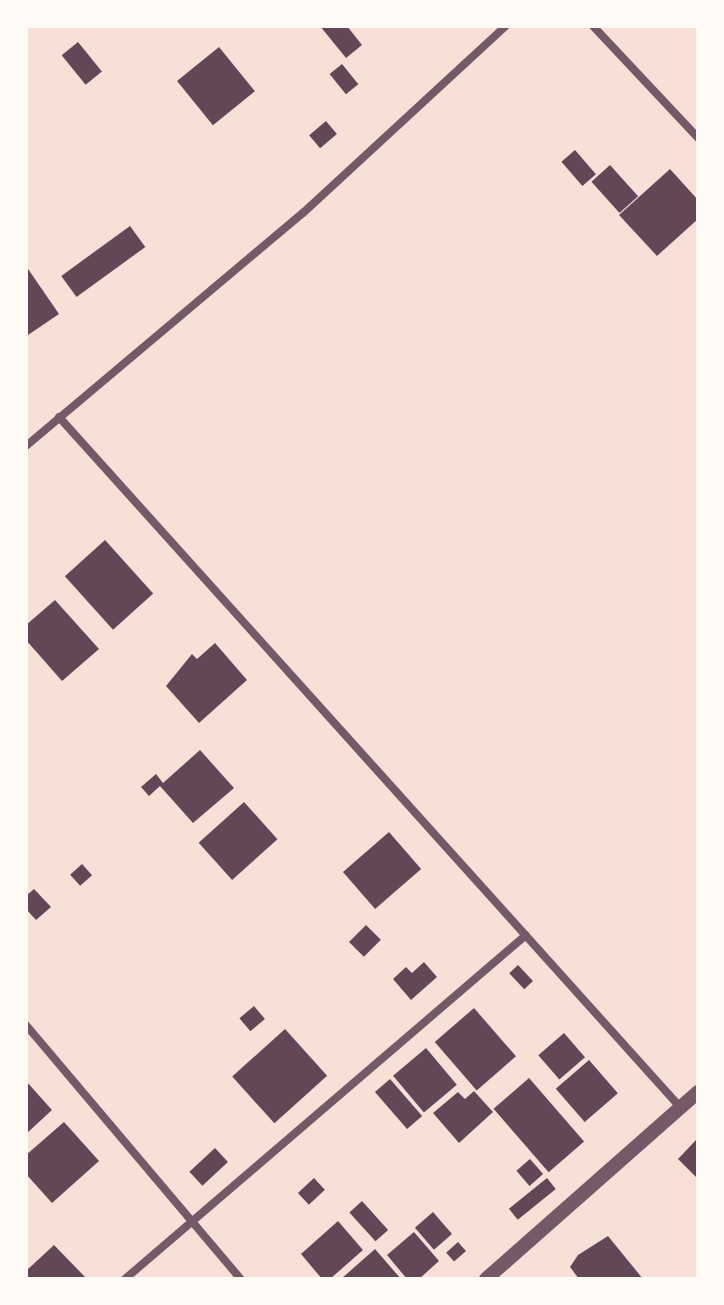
<!DOCTYPE html>
<style>
body{margin:0}
#map{position:relative;width:724px;height:1305px;overflow:hidden;background:#f7e1d7;font-family:"PT Sans",sans-serif}
div>[style]{position:absolute}
.building>*{inset:0;background:#644757;transform-origin:0 0}
.minor>*{height:8px;margin:-4px;padding:0 4px;transform-origin:4px;border-radius:4px;background:#755966}
.tertiary>*{height:14px;margin:-7px;padding:0 7px;transform-origin:7px;border-radius:7px;background:#755966}
span{translate:-50% -50%;white-space:nowrap;text-align:center;line-height:1.15;-webkit-text-stroke:8px #fffaf5;paint-order:stroke}
.frame{position:absolute;inset:0;border:28px solid #fffaf5;pointer-events:none}
</style>
<div id="map">
<div class="building">
<div style="clip-path:polygon(320px 26px,347px 26px,362px 45px,346px 58px)"></div>
<div style="left:78px;top:42px;width:38px;height:21px;rotate:51deg"></div>
<div style="left:219px;top:47px;width:57px;height:54px;rotate:51deg"></div>
<div style="left:342px;top:64px;width:26px;height:16px;rotate:51deg"></div>
<div style="left:326px;top:121px;width:17px;height:22px;rotate:50deg"></div>
<div style="left:575px;top:150px;width:32px;height:18px;rotate:49deg"></div>
<div style="left:610px;top:165px;width:42px;height:25px;rotate:48deg"></div>
<div style="clip-path:polygon(670px 169px,698px 200px,698px 219px,657px 256px,619px 215px)"></div>
<div style="left:130px;top:226px;width:26px;height:85px;rotate:54deg"></div>
<div style="clip-path:polygon(26px 266px,59px 314px,28px 335px,26px 332px)"></div>
<div style="left:105px;top:540px;width:72px;height:54px;rotate:48deg"></div>
<div style="clip-path:polygon(55px 600px,99px 649px,62px 681px,26px 640px,26px 625px)"></div>
<div style="clip-path:polygon(215px 643px,247px 680px,199px 723px,166px 686px,192px 654px,197px 659px)"></div>
<div style="clip-path:polygon(200px 750px,234px 788px,193px 823px,160px 786px,149px 796px,141px 787px,156px 774px,163px 783px)"></div>
<div style="left:244px;top:802px;width:50px;height:61px;rotate:48deg"></div>
<div style="left:389px;top:832px;width:49px;height:61px;rotate:49deg"></div>
<div style="left:82px;top:864px;width:15px;height:16px;rotate:48deg"></div>
<div style="clip-path:polygon(34px 889px,51px 907px,36px 920px,26px 909px,26px 896px)"></div>
<div style="left:366px;top:925px;width:21px;height:24px;rotate:45deg"></div>
<div style="clip-path:polygon(424px 962px,437px 977px,411px 1000px,393px 979px,406px 967px,412px 973px)"></div>
<div style="left:518px;top:965px;width:22px;height:12px;rotate:47deg"></div>
<div style="left:254px;top:1006px;width:17px;height:19px;rotate:50deg"></div>
<div style="left:474px;top:1008px;width:64px;height:52px;rotate:49deg"></div>
<div style="left:285px;top:1029px;width:63px;height:71px;rotate:48deg"></div>
<div style="left:564px;top:1033px;width:32px;height:34px;rotate:49deg"></div>
<div style="left:426px;top:1048px;width:48px;height:43px;rotate:50deg"></div>
<div style="left:589px;top:1060px;width:44px;height:44px;rotate:49deg"></div>
<div style="left:529px;top:1078px;width:84px;height:47px;rotate:49deg"></div>
<div style="left:390px;top:1079px;width:49px;height:20px;rotate:49deg"></div>
<div style="clip-path:polygon(26px 1081px,52px 1110px,26px 1134px)"></div>
<div style="clip-path:polygon(474px 1091px,493px 1112px,459px 1143px,433px 1113px,458px 1092px,465px 1099px)"></div>
<div style="clip-path:polygon(64px 1122px,99px 1161px,52px 1203px,26px 1174px,26px 1155px)"></div>
<div style="clip-path:polygon(696px 1140px,698px 1142px,698px 1179px,678px 1159px)"></div>
<div style="left:215px;top:1148px;width:19px;height:35px;rotate:47deg"></div>
<div style="left:530px;top:1159px;width:20px;height:18px;rotate:49deg"></div>
<div style="left:314px;top:1178px;width:16px;height:22px;rotate:47deg"></div>
<div style="left:547px;top:1178px;width:14px;height:49px;rotate:51deg"></div>
<div style="left:362px;top:1201px;width:39px;height:17px;rotate:48deg"></div>
<div style="left:433px;top:1212px;width:29px;height:24px;rotate:49deg"></div>
<div style="clip-path:polygon(338px 1221px,363px 1250px,330px 1279px,322px 1279px,301px 1254px)"></div>
<div style="clip-path:polygon(414px 1232px,439px 1261px,419px 1279px,407px 1279px,387px 1255px)"></div>
<div style="clip-path:polygon(608px 1236px,643px 1279px,579px 1279px,570px 1267px,578px 1255px)"></div>
<div style="left:458px;top:1242px;width:12px;height:16px;rotate:48deg"></div>
<div style="clip-path:polygon(54px 1245px,87px 1279px,26px 1279px,26px 1271px)"></div>
<div style="clip-path:polygon(375px 1249px,401px 1279px,341px 1279px)"></div>
</div>
<div class="minor">
<div style="left:593px;top:26px;width:154px;rotate:46.8deg"></div>
<div style="left:59px;top:417px;width:930px;rotate:48.01deg"></div>
<div style="left:26px;top:446px;width:362px;rotate:-40.1deg"></div>
<div style="left:303px;top:213px;width:276px;rotate:-42.7deg"></div>
<div style="left:26px;top:1025px;width:333px;rotate:49.8deg"></div>
<div style="left:125px;top:1279px;width:528px;rotate:-40.62deg"></div>
</div>
<div class="tertiary">
<div style="left:486px;top:1279px;width:283px;rotate:-41.4deg"></div>
</div>
<div class="frame"></div>
</div>
